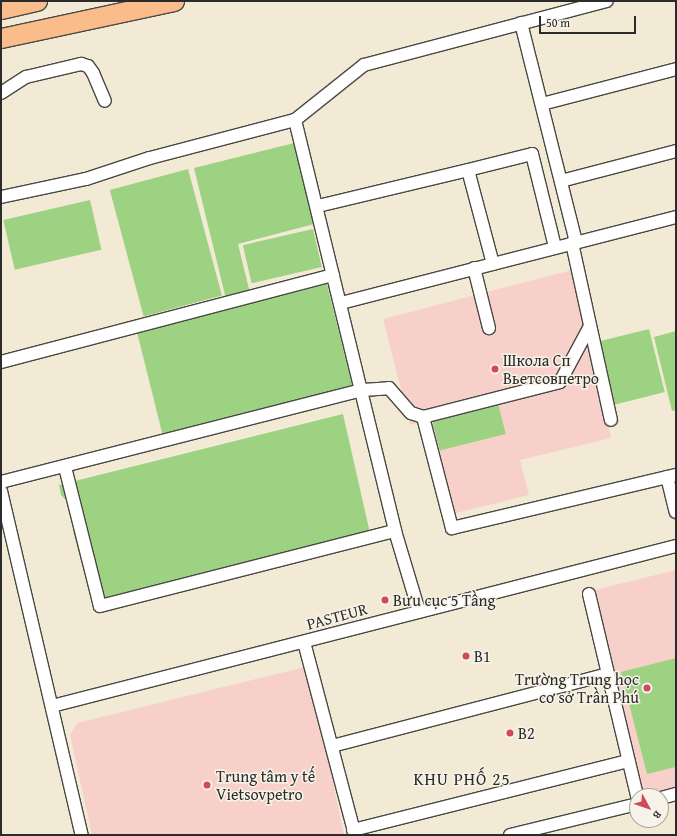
<!DOCTYPE html>
<meta charset="utf-8">
<style>
body{margin:0}
#map{position:relative;width:677px;height:836px;overflow:hidden;background:#f3ead5;font-family:"Gentium Book Plus",serif}
div>[style]{position:absolute}
.built>*{inset:0;background:#f7d1c9}
.green>*{inset:0;background:#9ed283;transform-origin:0 0}
.roads{filter:drop-shadow(1px 0 #494844) drop-shadow(-1px 0 #494844) drop-shadow(0 1px #494844) drop-shadow(0 -1px #494844)}
.street>*{height:12px;margin:-6px;padding:0 6px;transform-origin:6px;border-radius:6px;background:#fff}
.primary>*{height:19px;margin:-9.5px;padding:0 9.5px;transform-origin:9.5px;border-radius:9.5px;background:#fabc8b}
.dots>*{width:11px;height:11px;translate:-50% -50%;box-sizing:border-box;border:2px solid #f7f3e8;border-radius:50%}
span{translate:-50% -50%;white-space:nowrap;text-align:center;line-height:1.15;-webkit-text-stroke:3px #f7f3e8;paint-order:stroke}
.poi-label{font-size:16px;color:#2b2b2b}
.left{translate:0 -50%;text-align:left}
.right{translate:-100% -50%;text-align:right}
.street-label{font-size:16px;color:#2b2b2b}
.neighbourhood-label{font-size:17px;color:#2b2b2b;letter-spacing:1px}
.frame{position:absolute;inset:0;border:2px solid #2b2b2b;pointer-events:none}
.north{position:absolute;left:629px;top:788px;width:40px;height:40px;box-sizing:border-box;background:#f7f3e8;border:1px solid #a5a39c;border-radius:50%;rotate:130deg;font-size:11px;font-weight:700;line-height:16px;text-align:center;color:#2b2b2b}
.north::after{content:'';display:block;margin:auto;width:14px;height:18px;background:#d1495b;clip-path:polygon(50% 0,100% 100%,50% 72%,0 100%)}
.scale{position:absolute;left:539px;top:16px;width:97px;height:18px;box-sizing:border-box;border:2px solid #2b2b2b;border-top:0;padding-left:5px;font-size:12px;line-height:14px;white-space:nowrap;color:#2b2b2b;-webkit-text-stroke:3px #f7f3e8;paint-order:stroke}
</style>
<div id="map">
<div class="built">
<div style="clip-path:polygon(572px 270px,611px 438px,520px 460px,529px 495px,452px 514px,429px 420px,410px 425px,383px 319px)"></div>
<div style="clip-path:polygon(676px 570px,676px 787px,643px 795px,595px 590px)"></div>
<div style="clip-path:polygon(309px 666px,344px 835px,92px 835px,70px 735px,77px 723px)"></div>
</div>
<div class="green">
<div style="clip-path:polygon(298px 142px,318px 223px,238px 244px,250px 293px,226px 299px,194px 168px)"></div>
<div style="left:188px;top:169px;width:131px;height:81px;rotate:75deg"></div>
<div style="left:90px;top:200px;width:51px;height:89px;rotate:77deg"></div>
<div style="left:313px;top:229px;width:39px;height:72px;rotate:77deg"></div>
<div style="left:327px;top:284px;width:116px;height:196px;rotate:76deg"></div>
<div style="left:649px;top:329px;width:65px;height:52px;rotate:76deg"></div>
<div style="clip-path:polygon(676px 331px,676px 410px,672px 411px,654px 337px)"></div>
<div style="left:498px;top:403px;width:32px;height:68px;rotate:76deg"></div>
<div style="clip-path:polygon(343px 414px,370px 533px,93px 606px,73px 531px,78px 520px,71px 505px,61px 495px,59px 485px)"></div>
<div style="clip-path:polygon(676px 658px,676px 767px,647px 774px,621px 672px)"></div>
</div>
<div class="roads">
<div class="street">
<div style="left:521px;top:23px;width:226px;rotate:75.9deg"></div>
<div style="left:1px;top:93px;width:30px;rotate:-33deg"></div>
<div style="left:26px;top:77px;width:57px;rotate:-13.3deg"></div>
<div style="left:81px;top:64px;width:7px;rotate:16deg"></div>
<div style="left:88px;top:66px;width:9px;rotate:54deg"></div>
<div style="left:93px;top:73px;width:30px;rotate:67deg"></div>
<div style="left:542px;top:104px;width:138px;rotate:-14.6deg"></div>
<div style="left:295px;top:120px;width:423px;rotate:76.3deg"></div>
<div style="left:395px;top:531px;width:84px;rotate:73.3deg"></div>
<div style="left:561px;top:181px;width:119px;rotate:-14.6deg"></div>
<div style="left:1px;top:197px;width:87px;rotate:-12deg"></div>
<div style="left:86px;top:179px;width:67px;rotate:-18.2deg"></div>
<div style="left:150px;top:158px;width:150px;rotate:-14.7deg"></div>
<div style="left:295px;top:120px;width:88px;rotate:-38.6deg"></div>
<div style="left:364px;top:65px;width:251px;rotate:-14.8deg"></div>
<div style="left:318px;top:206px;width:154px;rotate:-13.5deg"></div>
<div style="left:572px;top:243px;width:181px;rotate:77.6deg"></div>
<div style="left:493px;top:264px;width:97px;rotate:-104.9deg"></div>
<div style="left:468px;top:170px;width:66px;rotate:-14deg"></div>
<div style="left:532px;top:154px;width:96px;rotate:76.1deg"></div>
<div style="left:474px;top:268px;width:62px;rotate:76deg"></div>
<div style="left:341px;top:303px;width:346px;rotate:-14.4deg"></div>
<div style="left:1px;top:362px;width:343px;rotate:-14.7deg"></div>
<div style="left:423px;top:417px;width:141px;rotate:-14.3deg"></div>
<div style="left:560px;top:382px;width:61px;rotate:-61.8deg"></div>
<div style="left:65px;top:467px;width:143px;rotate:75.9deg"></div>
<div style="left:100px;top:606px;width:304px;rotate:-14.3deg"></div>
<div style="left:667px;top:477px;width:36px;rotate:76deg"></div>
<div style="left:1px;top:482px;width:374px;rotate:-14.3deg"></div>
<div style="left:363px;top:390px;width:26px;rotate:-4deg"></div>
<div style="left:389px;top:388px;width:33px;rotate:49deg"></div>
<div style="left:411px;top:413px;width:13px;rotate:18deg"></div>
<div style="left:423px;top:417px;width:115px;rotate:75.4deg"></div>
<div style="left:452px;top:528px;width:230px;rotate:-13.3deg"></div>
<div style="left:1px;top:491px;width:353px;rotate:76.8deg"></div>
<div style="left:589px;top:594px;width:208px;rotate:76.6deg"></div>
<div style="left:304px;top:642px;width:200px;rotate:75.2deg"></div>
<div style="left:52px;top:706px;width:644px;rotate:-14.38deg"></div>
<div style="left:332px;top:746px;width:285px;rotate:-14.6deg"></div>
<div style="left:661px;top:798px;width:16px;rotate:-15deg"></div>
<div style="left:353px;top:830px;width:284px;rotate:-14.1deg"></div>
<div style="left:510px;top:835px;width:131px;rotate:-13.7deg"></div>
</div>
<div class="primary">
<div style="left:1px;top:9px;width:37px;rotate:-13deg"></div>
<div style="left:1px;top:38px;width:177px;rotate:-12.1deg"></div>
</div>
</div>
<div class="dots">
<div style="left:495px;top:369px;background:#d1495b"></div>
<div style="left:385px;top:600px;background:#d1495b"></div>
<div style="left:466px;top:656px;background:#d1495b"></div>
<div style="left:647px;top:688px;background:#d1495b"></div>
<div style="left:510px;top:733px;background:#d1495b"></div>
<div style="left:207px;top:785px;background:#d1495b"></div>
</div>
<div class="poi-label">
<span class="left" style="left:503px;top:369px">Школа Сп<br>Вьетсовпетро</span>
<span class="left" style="left:393px;top:600px">Bưu cục 5 Tầng</span>
<span class="left" style="left:474px;top:656px">B1</span>
<span class="right" style="left:639px;top:688px">Trường Trung học<br>cơ sở Trần Phú</span>
<span class="left" style="left:518px;top:733px">B2</span>
<span class="left" style="left:216px;top:785px">Trung tâm y tế<br>Vietsovpetro</span>
</div>
<div class="street-label">
<span style="left:337px;top:616px;rotate:-15deg">PASTEUR</span>
</div>
<div class="neighbourhood-label">
<span style="left:462px;top:779px">KHU PHỐ 25</span>
</div>
<div class="frame"></div>
<div class="north">B</div>
<div class="scale">50 m</div>
</div>
